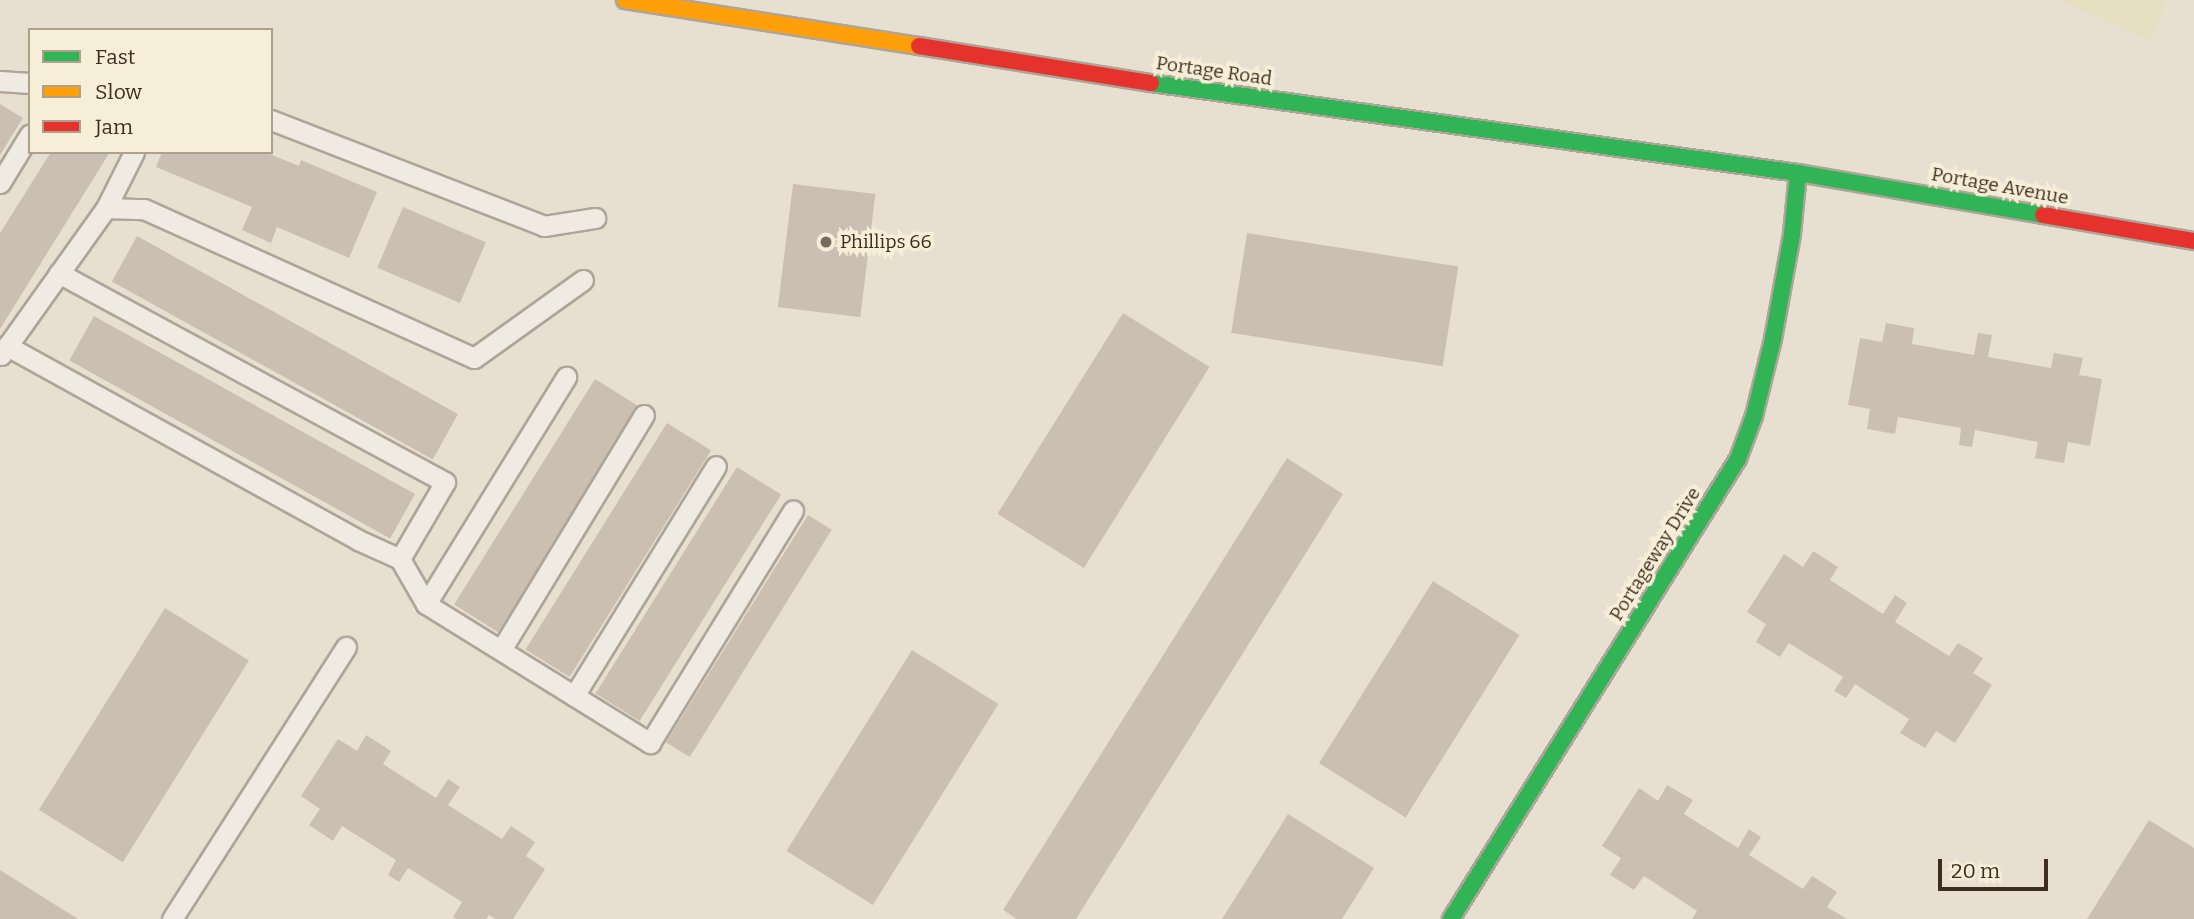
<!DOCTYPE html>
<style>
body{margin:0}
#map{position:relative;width:2194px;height:919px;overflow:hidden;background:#e7e0d1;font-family:Bitter,serif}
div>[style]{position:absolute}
.farmland>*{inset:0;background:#e6dfc2}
.building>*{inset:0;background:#cbbfb2;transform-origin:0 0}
.roads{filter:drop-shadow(2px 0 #ada599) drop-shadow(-2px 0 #ada599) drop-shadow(0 2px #ada599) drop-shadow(0 -2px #ada599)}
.lane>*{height:19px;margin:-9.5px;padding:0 9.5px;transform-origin:9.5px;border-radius:9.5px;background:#efebe3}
.fast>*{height:16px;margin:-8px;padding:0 8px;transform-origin:8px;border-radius:8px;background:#30b455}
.slow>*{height:16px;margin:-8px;padding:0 8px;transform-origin:8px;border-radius:8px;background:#ff9f0a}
.jam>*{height:16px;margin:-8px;padding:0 8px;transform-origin:8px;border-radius:8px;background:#e5322d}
.dots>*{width:19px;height:19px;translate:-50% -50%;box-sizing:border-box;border:4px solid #f7eed8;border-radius:50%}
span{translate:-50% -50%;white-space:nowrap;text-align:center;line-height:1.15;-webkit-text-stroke:7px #f7eed8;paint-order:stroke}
.street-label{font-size:19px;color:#3d2e20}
.poi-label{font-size:19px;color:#3d2e20}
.left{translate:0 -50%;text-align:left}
.legend{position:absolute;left:28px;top:28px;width:245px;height:126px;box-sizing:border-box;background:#f7eed8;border:2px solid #ada18e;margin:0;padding:9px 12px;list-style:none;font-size:21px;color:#3d2e20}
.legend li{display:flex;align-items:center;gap:14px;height:35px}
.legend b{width:35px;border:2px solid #ada18e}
.scale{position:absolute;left:1938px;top:859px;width:110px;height:32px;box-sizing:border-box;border:4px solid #3d2e20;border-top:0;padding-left:9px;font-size:21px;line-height:24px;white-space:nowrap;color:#3d2e20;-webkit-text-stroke:5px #f7eed8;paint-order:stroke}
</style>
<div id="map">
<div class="farmland">
<div style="clip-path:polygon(2059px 0,2167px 0,2150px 41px)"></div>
</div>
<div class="building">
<div style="clip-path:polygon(0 104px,23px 118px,0 155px)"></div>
<div style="clip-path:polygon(51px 152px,110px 152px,0 329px,0 233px)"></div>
<div style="clip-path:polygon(162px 152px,265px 152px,299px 166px,301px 160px,377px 192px,349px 258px,277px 227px,271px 243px,242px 230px,252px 207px,156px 167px)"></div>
<div style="left:793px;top:184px;width:83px;height:124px;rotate:7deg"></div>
<div style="left:403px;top:207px;width:90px;height:66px;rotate:23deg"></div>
<div style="left:1247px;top:233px;width:214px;height:101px;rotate:9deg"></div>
<div style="left:137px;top:236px;width:367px;height:52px;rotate:29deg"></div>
<div style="left:1123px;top:313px;width:102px;height:237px;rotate:32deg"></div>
<div style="left:94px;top:316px;width:367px;height:51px;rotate:29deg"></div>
<div style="clip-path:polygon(1886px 323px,1914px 328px,1912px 344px,1974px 355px,1978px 333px,1992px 335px,1988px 357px,2051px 368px,2054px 353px,2083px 358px,2079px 375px,2102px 379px,2090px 446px,2068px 442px,2064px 463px,2035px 458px,2038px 442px,1975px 430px,1972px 447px,1959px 445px,1961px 428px,1898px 417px,1895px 434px,1867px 429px,1870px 409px,1848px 405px,1860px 338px,1882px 342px)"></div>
<div style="left:595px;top:379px;width:52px;height:266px;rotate:32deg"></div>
<div style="left:667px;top:423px;width:52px;height:267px;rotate:32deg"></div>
<div style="clip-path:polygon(1287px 458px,1343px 494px,1076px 919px,1017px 919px,1003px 910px)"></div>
<div style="left:737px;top:467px;width:52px;height:267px;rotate:32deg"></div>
<div style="left:808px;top:515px;width:28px;height:268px;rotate:32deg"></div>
<div style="clip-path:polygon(1813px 551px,1838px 567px,1830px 580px,1883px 614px,1895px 595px,1907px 603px,1895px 622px,1949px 656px,1958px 643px,1983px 658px,1973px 673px,1992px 685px,1955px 743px,1936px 731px,1925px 748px,1900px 733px,1909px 719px,1855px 684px,1846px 698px,1834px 691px,1843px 677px,1789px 643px,1780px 657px,1756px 642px,1766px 624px,1747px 612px,1784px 554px,1803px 567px)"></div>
<div style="left:1433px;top:581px;width:102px;height:215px;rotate:32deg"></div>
<div style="left:165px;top:608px;width:99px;height:238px;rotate:32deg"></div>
<div style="left:912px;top:650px;width:102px;height:237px;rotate:32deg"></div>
<div style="clip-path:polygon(366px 735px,391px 751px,383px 764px,436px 798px,448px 779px,460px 787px,448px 805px,502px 839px,511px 826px,535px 842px,526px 856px,545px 869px,513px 919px,496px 919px,489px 915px,486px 919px,457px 919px,453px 917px,462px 902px,408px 868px,399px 882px,388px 875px,396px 860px,342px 826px,333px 841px,309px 825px,320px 809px,301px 796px,338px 739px,357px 751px)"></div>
<div style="clip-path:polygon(1667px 785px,1693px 800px,1684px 814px,1738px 848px,1749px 829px,1761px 837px,1749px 855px,1803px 889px,1812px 876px,1837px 892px,1827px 907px,1847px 919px,1692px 919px,1697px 911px,1644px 876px,1634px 890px,1610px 875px,1621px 858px,1602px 846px,1639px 788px,1658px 801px)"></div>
<div style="clip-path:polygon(1288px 814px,1374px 868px,1342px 919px,1222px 919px)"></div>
<div style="clip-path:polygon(2149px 820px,2194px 848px,2194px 919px,2087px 919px)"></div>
<div style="clip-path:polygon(0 870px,78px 919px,0 919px)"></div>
</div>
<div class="roads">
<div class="lane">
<div style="left:0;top:81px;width:30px;rotate:4deg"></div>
<div style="left:271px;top:120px;width:293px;rotate:21.2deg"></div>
<div style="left:544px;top:226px;width:52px;rotate:-8.9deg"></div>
<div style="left:0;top:183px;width:57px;rotate:-58.5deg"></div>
<div style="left:106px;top:208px;width:38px;rotate:2deg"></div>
<div style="left:144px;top:209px;width:362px;rotate:24.3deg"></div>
<div style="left:474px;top:358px;width:134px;rotate:-35.6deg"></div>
<div style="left:7px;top:346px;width:401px;rotate:28.9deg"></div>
<div style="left:358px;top:540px;width:46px;rotate:24.3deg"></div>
<div style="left:400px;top:559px;width:89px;rotate:-59.7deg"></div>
<div style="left:445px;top:482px;width:439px;rotate:-151.6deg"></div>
<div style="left:1px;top:355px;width:181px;rotate:-54.5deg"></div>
<div style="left:106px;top:208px;width:63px;rotate:-63.4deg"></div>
<div style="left:400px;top:559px;width:52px;rotate:60deg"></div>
<div style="left:426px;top:604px;width:264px;rotate:31.8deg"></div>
<div style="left:650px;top:743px;width:273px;rotate:-58.4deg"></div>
<div style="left:426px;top:604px;width:267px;rotate:-58.3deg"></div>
<div style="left:501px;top:650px;width:275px;rotate:-58.7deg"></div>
<div style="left:574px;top:696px;width:270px;rotate:-58.3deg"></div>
<div style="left:172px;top:919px;width:323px;rotate:-57.4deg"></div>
</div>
<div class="fast">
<div style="left:1151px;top:83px;width:653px;rotate:7.92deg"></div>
<div style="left:1798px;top:173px;width:249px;rotate:9.7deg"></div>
<div style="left:1451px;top:919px;width:542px;rotate:-58.04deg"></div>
<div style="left:1738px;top:459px;width:46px;rotate:-69.6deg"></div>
<div style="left:1754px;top:416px;width:79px;rotate:-76.1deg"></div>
<div style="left:1773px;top:339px;width:107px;rotate:-79.7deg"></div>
<div style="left:1792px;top:234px;width:61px;rotate:-84.4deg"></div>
</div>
<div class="slow">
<div style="left:625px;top:0;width:298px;rotate:8.9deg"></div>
</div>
<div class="jam">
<div style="left:919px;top:46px;width:235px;rotate:9.1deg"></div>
<div style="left:2043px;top:215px;width:153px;rotate:9.8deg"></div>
</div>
</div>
<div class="dots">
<div style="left:826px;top:242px;background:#786c5e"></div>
</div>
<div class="street-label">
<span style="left:1214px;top:71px;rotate:8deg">Portage Road</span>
<span style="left:2000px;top:186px;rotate:10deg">Portage Avenue</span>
<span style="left:1655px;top:554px;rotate:-58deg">Portageway Drive</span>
</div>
<div class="poi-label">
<span class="left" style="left:840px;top:242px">Phillips 66</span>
</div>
<ul class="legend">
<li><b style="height:9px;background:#30b455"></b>Fast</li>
<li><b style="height:9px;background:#ff9f0a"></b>Slow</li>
<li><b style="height:9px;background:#e5322d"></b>Jam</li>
</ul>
<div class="scale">20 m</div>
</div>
